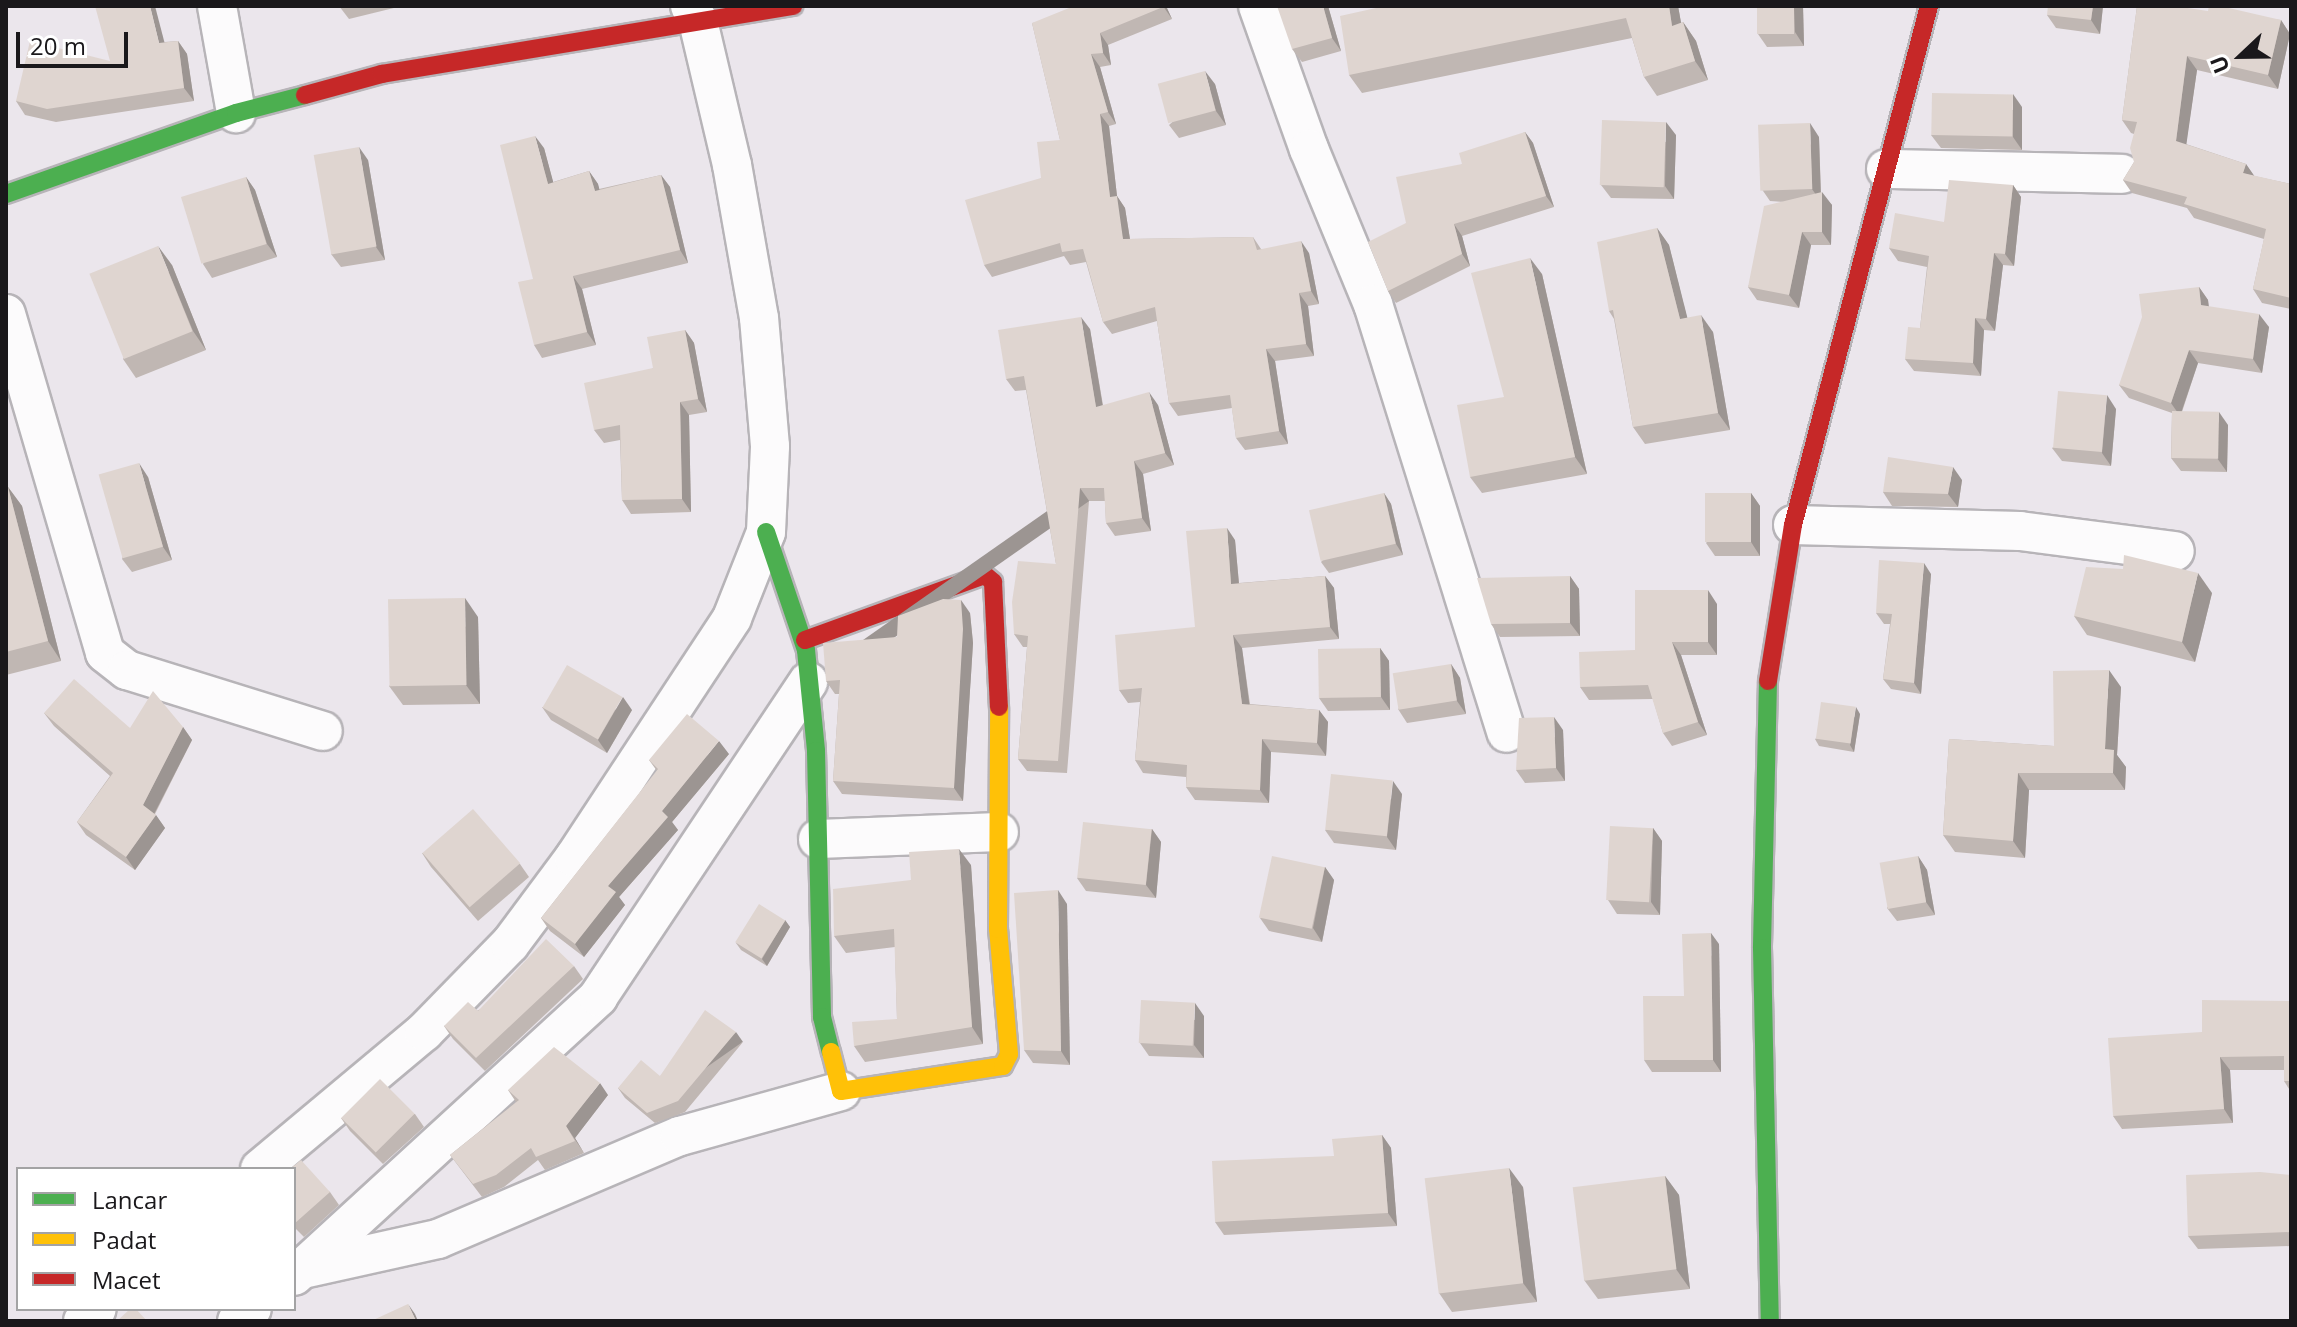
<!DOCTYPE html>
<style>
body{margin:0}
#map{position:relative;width:2297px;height:1327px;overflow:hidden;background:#ebe6ec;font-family:"Open Sans",sans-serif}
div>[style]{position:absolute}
.roads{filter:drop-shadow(2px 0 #b7b4b8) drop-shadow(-2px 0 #b7b4b8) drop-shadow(0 2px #b7b4b8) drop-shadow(0 -2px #b7b4b8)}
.street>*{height:38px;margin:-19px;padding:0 19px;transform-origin:19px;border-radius:19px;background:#fcfbfc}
.fast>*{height:18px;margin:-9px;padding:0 9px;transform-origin:9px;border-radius:9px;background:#4caf50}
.slow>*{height:18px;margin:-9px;padding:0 9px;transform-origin:9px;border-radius:9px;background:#ffc107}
.jam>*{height:18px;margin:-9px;padding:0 9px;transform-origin:9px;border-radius:9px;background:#c62828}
.wall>*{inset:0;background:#c0b7b3}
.shaded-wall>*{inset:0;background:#9c9592;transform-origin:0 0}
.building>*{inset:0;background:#dfd5d0;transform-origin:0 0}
span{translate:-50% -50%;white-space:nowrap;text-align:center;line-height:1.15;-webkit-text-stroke:6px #fff;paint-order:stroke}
.frame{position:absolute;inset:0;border:8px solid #1a181b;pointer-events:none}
.legend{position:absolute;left:16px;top:1167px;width:280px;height:144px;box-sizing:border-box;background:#fff;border:2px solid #a3a3a4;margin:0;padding:10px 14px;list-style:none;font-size:24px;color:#1a181b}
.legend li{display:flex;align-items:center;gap:16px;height:40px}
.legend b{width:40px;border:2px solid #a3a3a4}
.north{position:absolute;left:2201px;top:16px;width:80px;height:80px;-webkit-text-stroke:6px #fff;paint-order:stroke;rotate:248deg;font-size:22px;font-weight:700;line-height:32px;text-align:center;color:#1a181b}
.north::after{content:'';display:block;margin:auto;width:28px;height:36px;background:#1a181b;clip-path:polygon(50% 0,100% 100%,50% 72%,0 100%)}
.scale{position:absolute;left:16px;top:32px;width:112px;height:36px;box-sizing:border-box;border:4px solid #1a181b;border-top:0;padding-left:10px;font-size:24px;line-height:28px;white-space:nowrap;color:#1a181b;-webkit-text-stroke:6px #fff;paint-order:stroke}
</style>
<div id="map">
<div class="roads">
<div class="street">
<div style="left:217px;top:6px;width:109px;rotate:79.9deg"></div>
<div style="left:1258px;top:6px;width:152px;rotate:70.4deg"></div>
<div style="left:1309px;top:149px;width:168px;rotate:67.6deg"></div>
<div style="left:1373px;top:304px;width:449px;rotate:72.7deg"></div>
<div style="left:1886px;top:169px;width:236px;rotate:1.2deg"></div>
<div style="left:6px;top:314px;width:353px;rotate:73.7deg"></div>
<div style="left:105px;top:653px;width:28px;rotate:38deg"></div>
<div style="left:127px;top:670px;width:205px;rotate:17.3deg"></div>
<div style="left:1793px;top:525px;width:227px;rotate:1.5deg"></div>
<div style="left:2020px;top:531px;width:156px;rotate:7.4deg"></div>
<div style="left:818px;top:839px;width:181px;rotate:-2.2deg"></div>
<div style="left:260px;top:1169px;width:214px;rotate:-39.9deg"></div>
<div style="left:424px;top:1032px;width:123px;rotate:-45.7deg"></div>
<div style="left:510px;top:944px;width:107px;rotate:-53.3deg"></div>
<div style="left:574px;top:858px;width:287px;rotate:-56.6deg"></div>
<div style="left:732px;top:618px;width:92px;rotate:-68.4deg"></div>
<div style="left:766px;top:532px;width:86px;rotate:-87.3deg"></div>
<div style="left:770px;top:446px;width:128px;rotate:-94.9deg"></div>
<div style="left:759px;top:318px;width:155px;rotate:-100deg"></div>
<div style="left:732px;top:165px;width:148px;rotate:-103.3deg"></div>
<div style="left:698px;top:21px;width:17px;rotate:-118deg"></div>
<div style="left:307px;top:1268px;width:134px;rotate:-12.5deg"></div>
<div style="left:438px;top:1239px;width:263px;rotate:-23.1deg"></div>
<div style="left:680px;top:1136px;width:167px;rotate:-15.6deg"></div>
<div style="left:294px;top:1276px;width:413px;rotate:-42.5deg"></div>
<div style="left:598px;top:997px;width:379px;rotate:-56.3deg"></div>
<div style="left:83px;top:1321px;width:18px;rotate:-41deg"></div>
<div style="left:237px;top:1321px;width:19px;rotate:-39deg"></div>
</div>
<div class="fast">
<div style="left:6px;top:194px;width:244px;rotate:-19.4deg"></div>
<div style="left:236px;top:113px;width:71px;rotate:-14.6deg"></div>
<div style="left:766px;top:532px;width:125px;rotate:71.3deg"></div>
<div style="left:806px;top:650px;width:101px;rotate:84.3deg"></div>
<div style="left:816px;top:751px;width:266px;rotate:88.7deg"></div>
<div style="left:822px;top:1017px;width:36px;rotate:76deg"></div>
<div style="left:1768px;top:681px;width:267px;rotate:91.3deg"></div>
<div style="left:1762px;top:948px;width:373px;rotate:88.8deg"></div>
</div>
<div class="slow">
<div style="left:831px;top:1052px;width:40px;rotate:75.6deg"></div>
<div style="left:841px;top:1091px;width:164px;rotate:-8.8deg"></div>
<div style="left:1003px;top:1066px;width:13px;rotate:-63deg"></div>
<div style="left:1009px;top:1054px;width:125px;rotate:-95deg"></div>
<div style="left:998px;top:929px;width:222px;rotate:-89.7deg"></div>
</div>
<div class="jam">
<div style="left:305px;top:95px;width:80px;rotate:-15.3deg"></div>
<div style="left:382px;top:74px;width:417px;rotate:-9.4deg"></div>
<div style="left:805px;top:640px;width:191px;rotate:-19.9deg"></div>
<div style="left:985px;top:575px;width:11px;rotate:41deg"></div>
<div style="left:993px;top:582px;width:125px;rotate:87.3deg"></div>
<div style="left:1768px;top:681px;width:158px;rotate:-80.9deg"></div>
<div style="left:1793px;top:525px;width:537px;rotate:-75.32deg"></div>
</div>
</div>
<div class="wall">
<div style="clip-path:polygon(339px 6px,402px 6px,349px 19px)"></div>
<div style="clip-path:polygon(1166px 6px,1172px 19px,1108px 45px,1111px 65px,1100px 67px,1116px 124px,1109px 126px,1117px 196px,1125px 208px,1130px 239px,1253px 237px,1261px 249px,1309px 253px,1319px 304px,1308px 306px,1314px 356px,1275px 361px,1288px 444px,1245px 450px,1236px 438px,1232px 408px,1178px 416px,1169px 403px,1157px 321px,1112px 334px,1103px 322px,1086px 262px,1070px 265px,1064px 256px,992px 277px,984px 265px,1041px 178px,1060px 140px,1032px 23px)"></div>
<div style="clip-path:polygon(1328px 6px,1341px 51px,1302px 62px,1292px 49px)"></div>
<div style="clip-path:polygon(1385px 6px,1678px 6px,1681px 23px,1683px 22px,1696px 41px,1708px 80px,1657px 96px,1644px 77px,1632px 38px,1362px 93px,1349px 75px)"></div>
<div style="clip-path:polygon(1757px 6px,1803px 6px,1804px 46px,1767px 47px,1758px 34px)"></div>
<div style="clip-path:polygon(2103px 6px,2100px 34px,2056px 28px,2047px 15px)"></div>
<div style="clip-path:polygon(2137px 6px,2281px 20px,2290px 34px,2278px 89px,2197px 70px,2186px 144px,2246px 164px,2254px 176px,2291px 184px,2291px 309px,2262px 303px,2253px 289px,2264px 239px,2194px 218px,2187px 208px,2132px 193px,2123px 180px,2134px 162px,2134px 134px,2131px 133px,2122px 120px)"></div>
<div style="clip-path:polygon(178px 41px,187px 54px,194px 101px,56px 122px,25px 115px,16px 101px,110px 61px,165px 42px)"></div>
<div style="clip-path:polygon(1215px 84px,1226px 125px,1179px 138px,1169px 125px)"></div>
<div style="clip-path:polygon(2022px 107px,2022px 150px,1941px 148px,1931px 135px)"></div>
<div style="clip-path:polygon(1525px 132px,1533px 143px,1554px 207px,1462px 236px,1470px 266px,1396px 303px,1388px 291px,1406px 223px,1462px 164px)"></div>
<div style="clip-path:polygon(1676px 135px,1674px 199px,1611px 198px,1601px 185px)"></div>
<div style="clip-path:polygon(1819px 137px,1821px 193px,1832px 205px,1831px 245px,1811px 245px,1799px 308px,1757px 300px,1748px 287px,1784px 202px,1770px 201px,1761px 188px)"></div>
<div style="clip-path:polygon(544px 148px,553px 182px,589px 171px,598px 184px,599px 189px,661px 175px,670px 187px,688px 263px,582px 289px,596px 345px,542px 358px,534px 345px,533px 279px)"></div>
<div style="clip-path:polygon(368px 160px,385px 260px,341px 267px,331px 254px)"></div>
<div style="clip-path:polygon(246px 177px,255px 190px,277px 257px,212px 278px,203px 264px)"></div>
<div style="clip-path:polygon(2013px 185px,2021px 197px,2014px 266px,2003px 265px,1995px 331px,1984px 330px,1981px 376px,1914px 371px,1905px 359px,1920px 328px,1927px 267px,1898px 261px,1889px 248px,1944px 222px)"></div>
<div style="clip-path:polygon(1657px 228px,1669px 245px,1687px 318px,1713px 332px,1730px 430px,1645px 444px,1633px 427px,1614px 319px,1609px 311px)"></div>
<div style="clip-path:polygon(172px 265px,206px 350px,136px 378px,123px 359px)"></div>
<div style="clip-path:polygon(1542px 274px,1587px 474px,1482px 493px,1470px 477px,1504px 397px)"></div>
<div style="clip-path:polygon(2199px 287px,2208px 300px,2209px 307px,2269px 327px,2262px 373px,2198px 363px,2182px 412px,2228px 425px,2227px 472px,2181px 471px,2171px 458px,2172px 413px,2129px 398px,2119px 385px)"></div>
<div style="clip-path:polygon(1090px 329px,1103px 405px,1158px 405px,1174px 465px,1143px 474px,1151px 531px,1115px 536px,1106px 523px,1105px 501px,1089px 501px,1067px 773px,1027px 771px,1018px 759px,1027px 647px,1023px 647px,1014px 634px,1056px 564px,1026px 390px,1015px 391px,1006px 379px)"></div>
<div style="clip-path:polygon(685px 330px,694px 343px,707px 412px,689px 415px,691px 512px,631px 514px,622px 500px,620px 440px,604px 443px,594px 430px,653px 368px)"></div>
<div style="clip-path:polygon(2116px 409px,2111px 466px,2062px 461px,2052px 448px)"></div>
<div style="clip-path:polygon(148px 477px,172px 560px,132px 572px,122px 559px)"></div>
<div style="clip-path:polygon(1962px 480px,1958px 507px,1892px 506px,1883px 492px)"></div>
<div style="clip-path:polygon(6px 487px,8px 487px,22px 506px,61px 661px,6px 675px)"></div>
<div style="clip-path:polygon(1384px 493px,1391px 504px,1403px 555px,1329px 573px,1321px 562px)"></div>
<div style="clip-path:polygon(1751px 493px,1760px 506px,1760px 556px,1715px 556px,1706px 543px)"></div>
<div style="clip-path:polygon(1235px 540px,1239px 583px,1325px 576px,1334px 588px,1339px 639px,1242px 648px,1250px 704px,1319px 710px,1328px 722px,1326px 756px,1271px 752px,1269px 803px,1195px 800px,1186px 787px,1186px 777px,1143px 773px,1135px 760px,1140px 702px,1128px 703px,1119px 690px,1195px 627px)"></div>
<div style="clip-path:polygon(1931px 574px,1921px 694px,1891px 689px,1883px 679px,1890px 624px,1884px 624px,1876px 613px)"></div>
<div style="clip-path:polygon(1570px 576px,1579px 589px,1580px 636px,1500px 637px,1491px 624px)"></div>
<div style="clip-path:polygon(2212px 593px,2195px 662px,2087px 635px,2074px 616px)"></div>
<div style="clip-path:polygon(1717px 604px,1717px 655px,1681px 655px,1707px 735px,1672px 746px,1663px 733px,1653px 699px,1589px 700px,1580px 687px,1635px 650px)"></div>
<div style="clip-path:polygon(970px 613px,973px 643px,963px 801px,842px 794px,833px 781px,839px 694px,835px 694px,826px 681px,897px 637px)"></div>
<div style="clip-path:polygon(478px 617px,480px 704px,403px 705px,389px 686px)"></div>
<div style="clip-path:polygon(1380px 648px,1389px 661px,1390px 710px,1328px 711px,1319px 698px)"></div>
<div style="clip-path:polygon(1451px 664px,1460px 678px,1466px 714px,1407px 723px,1398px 709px)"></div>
<div style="clip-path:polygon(2121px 687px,2117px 755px,2126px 767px,2125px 790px,2029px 790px,2025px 858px,1955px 852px,1943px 835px,1949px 739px,2054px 746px)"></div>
<div style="clip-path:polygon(542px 707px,632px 710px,607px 753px,551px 720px)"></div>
<div style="clip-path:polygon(44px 713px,130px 728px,183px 727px,192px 740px,155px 814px,165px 828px,135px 870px,86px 835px,77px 822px,110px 776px,54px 726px)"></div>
<div style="clip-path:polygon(1860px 714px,1854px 752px,1819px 746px,1815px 739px)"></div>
<div style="clip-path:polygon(1563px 730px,1565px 781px,1525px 783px,1516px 770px)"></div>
<div style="clip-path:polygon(729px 754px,672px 822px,678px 830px,619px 897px,625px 905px,584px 957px,550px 931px,541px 918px,657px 771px,649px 760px)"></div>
<div style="clip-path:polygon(1402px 794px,1396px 850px,1334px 843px,1325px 830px)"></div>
<div style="clip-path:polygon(1653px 828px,1662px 841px,1660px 915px,1617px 914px,1608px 900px)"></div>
<div style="clip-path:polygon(1152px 829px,1161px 842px,1156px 898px,1086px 891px,1077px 878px)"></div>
<div style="clip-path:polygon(422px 853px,520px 864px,529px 877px,478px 921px,431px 867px)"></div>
<div style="clip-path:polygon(1918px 856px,1927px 870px,1935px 915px,1897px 921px,1887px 908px)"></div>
<div style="clip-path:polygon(971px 865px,983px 1044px,865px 1062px,854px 1046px,897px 1019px,895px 947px,846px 953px,834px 936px,911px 880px)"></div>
<div style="clip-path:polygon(1325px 867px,1334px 880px,1322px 942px,1269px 931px,1260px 918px)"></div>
<div style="clip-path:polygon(1067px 904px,1070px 1065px,1033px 1063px,1024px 1050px)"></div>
<div style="clip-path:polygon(785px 920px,790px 927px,767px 966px,741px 950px,736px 943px)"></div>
<div style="clip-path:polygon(1719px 944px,1721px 1072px,1652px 1072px,1644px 1060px)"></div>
<div style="clip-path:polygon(574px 966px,583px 979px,485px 1071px,453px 1039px,444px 1026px)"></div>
<div style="clip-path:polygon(2291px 1001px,2284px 1070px,2230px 1070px,2233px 1123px,2122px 1129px,2113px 1116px,2202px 1032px)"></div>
<div style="clip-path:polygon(1204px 1016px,1204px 1058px,1149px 1056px,1140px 1043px)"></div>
<div style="clip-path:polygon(743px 1042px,685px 1112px,655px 1123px,625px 1098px,618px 1088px,660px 1076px)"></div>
<div style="clip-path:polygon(2284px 1081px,2291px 1081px,2291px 1092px)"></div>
<div style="clip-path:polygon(508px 1090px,608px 1095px,575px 1138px,584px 1153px,545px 1170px,538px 1160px,504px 1187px,482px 1197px,450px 1155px,516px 1102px)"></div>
<div style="clip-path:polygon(415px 1114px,424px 1127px,383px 1164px,350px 1131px,341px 1118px)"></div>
<div style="clip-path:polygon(1382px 1135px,1391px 1148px,1397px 1226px,1224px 1235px,1215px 1222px,1334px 1156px)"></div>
<div style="clip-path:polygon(294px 1169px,330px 1192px,339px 1205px,304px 1237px,294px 1227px)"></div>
<div style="clip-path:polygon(2291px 1175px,2291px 1246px,2198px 1249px,2188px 1236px)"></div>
<div style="clip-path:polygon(1665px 1176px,1679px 1195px,1690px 1289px,1598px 1299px,1584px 1280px)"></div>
<div style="clip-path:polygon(1523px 1187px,1537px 1302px,1452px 1312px,1439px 1293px)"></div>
</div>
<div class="shaded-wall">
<div style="clip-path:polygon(150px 6px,155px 6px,168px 56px,159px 43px)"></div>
<div style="clip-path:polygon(1163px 6px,1166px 6px,1172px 19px)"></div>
<div style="clip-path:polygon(1323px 6px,1328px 6px,1341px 51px,1332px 38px)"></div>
<div style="clip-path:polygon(1669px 6px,1678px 6px,1685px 44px,1672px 26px)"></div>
<div style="clip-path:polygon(1794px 6px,1803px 6px,1804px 46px,1795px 32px)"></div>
<div style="clip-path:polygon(2093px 6px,2103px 6px,2100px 34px,2091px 20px)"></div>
<div style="clip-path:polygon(2281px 20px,2290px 34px,2278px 89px,2268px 75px)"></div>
<div style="clip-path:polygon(1683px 22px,1696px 41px,1708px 80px,1695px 61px)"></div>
<div style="clip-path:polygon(1100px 33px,1108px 45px,1111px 65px,1103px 53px)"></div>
<div style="clip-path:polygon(178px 41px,187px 54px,194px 101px,184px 88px)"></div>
<div style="clip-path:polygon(1091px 54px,1100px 67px,1116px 124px,1108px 112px)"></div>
<div style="clip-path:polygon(2187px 56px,2197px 70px,2185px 154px,2176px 141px)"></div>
<div style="clip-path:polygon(1205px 71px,1215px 84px,1226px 125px,1216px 111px)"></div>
<div style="clip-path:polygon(2013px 94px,2022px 107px,2022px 150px,2013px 137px)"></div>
<div style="clip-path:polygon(1100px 114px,1109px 126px,1117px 196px,1125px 208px,1132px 252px,1123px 239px,1110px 197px)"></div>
<div style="clip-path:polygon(1666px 122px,1676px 135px,1674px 199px,1665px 186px)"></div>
<div style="clip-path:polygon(1810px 123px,1819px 137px,1821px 202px,1812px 189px)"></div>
<div style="clip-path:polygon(1525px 132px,1533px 143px,1554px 207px,1546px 196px)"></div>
<div style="clip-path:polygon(535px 136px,544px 148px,557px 196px,548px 184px)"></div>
<div style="clip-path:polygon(359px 147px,368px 160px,385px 260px,376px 247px)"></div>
<div style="clip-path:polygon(2246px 164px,2255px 177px,2243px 173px)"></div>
<div style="clip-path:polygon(589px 171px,598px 184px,603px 203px,595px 191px)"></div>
<div style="clip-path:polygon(661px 175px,670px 187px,688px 263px,680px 250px)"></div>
<div style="clip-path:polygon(246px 177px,255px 190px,277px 257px,267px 244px)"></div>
<div style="clip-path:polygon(2013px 185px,2021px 197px,2014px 266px,2005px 254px)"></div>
<div style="clip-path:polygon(1822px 192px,1832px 205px,1831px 245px,1822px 232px)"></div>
<div style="clip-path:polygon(1454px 224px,1462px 236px,1470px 266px,1462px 254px)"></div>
<div style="clip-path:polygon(1657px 228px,1669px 245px,1692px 336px,1680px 319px)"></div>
<div style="clip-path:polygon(1802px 232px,1811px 245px,1799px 308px,1789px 295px)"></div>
<div style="clip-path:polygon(1301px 241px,1309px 253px,1319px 304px,1311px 291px)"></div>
<div style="clip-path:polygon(158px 246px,172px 265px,206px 350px,193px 331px)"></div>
<div style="clip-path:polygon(1994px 253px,2003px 265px,1995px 331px,1986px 319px)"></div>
<div style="clip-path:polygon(1530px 258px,1542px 274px,1587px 474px,1575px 457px)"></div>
<div style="clip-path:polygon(573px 276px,582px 289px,596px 345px,587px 332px)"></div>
<div style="clip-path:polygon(2199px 287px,2208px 300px,2210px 319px,2201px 305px)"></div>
<div style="clip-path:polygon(1299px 293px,1308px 306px,1314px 356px,1306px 344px)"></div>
<div style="clip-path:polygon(2259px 314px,2269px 327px,2262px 373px,2253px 359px)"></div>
<div style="clip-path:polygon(1701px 315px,1713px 332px,1730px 430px,1718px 413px)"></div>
<div style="clip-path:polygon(1081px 317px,1090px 329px,1105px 420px,1096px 407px)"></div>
<div style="clip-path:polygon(1975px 318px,1984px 330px,1981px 376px,1973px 363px)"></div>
<div style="clip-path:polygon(685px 330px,694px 343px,707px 412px,698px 399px)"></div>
<div style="clip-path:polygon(1266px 349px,1275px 361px,1288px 444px,1279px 431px)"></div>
<div style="clip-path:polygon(2189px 350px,2198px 363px,2180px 416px,2171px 403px)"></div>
<div style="clip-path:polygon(1149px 392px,1158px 405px,1174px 465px,1165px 453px)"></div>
<div style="clip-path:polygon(2107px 395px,2116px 409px,2111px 466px,2102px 453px)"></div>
<div style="clip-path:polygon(680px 402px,689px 415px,691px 512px,682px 499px)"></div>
<div style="clip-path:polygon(2219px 412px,2228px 425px,2227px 472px,2217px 458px)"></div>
<div style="clip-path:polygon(1134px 461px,1143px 474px,1151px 531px,1142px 518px)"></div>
<div style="clip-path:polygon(139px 463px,148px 477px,172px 560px,163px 547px)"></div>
<div style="clip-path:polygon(1953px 467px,1962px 480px,1958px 507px,1948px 494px)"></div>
<div style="clip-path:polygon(8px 487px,22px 506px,61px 661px,48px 641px)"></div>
<div style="left:1080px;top:488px;width:16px;height:274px;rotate:55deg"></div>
<div style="clip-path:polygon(1384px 493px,1391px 504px,1403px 555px,1396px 544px)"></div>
<div style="clip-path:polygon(1751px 493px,1760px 506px,1760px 556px,1751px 542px)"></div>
<div style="clip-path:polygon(1227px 528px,1235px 540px,1240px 596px,1231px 584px)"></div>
<div style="clip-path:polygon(1924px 563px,1931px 574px,1921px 694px,1914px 683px)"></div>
<div style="clip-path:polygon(2198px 573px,2212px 593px,2195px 662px,2182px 642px)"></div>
<div style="clip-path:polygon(1325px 576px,1334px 588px,1339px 639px,1330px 627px)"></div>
<div style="clip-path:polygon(1570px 576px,1579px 589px,1580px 636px,1570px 623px)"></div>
<div style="clip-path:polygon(1708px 590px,1717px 604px,1717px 655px,1708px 642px)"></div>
<div style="clip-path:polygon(465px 598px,478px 617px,480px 704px,466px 685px)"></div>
<div style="clip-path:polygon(961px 600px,970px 613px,973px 643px,963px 801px,954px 788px)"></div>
<div style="clip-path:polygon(1233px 635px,1242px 648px,1251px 717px,1242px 704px)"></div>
<div style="clip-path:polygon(1672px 642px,1681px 655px,1707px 735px,1698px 722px)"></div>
<div style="clip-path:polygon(1380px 648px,1389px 661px,1390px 710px,1381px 697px)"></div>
<div style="clip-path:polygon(1451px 664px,1460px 678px,1466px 714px,1457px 701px)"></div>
<div style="clip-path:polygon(2109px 670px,2121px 687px,2117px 755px,2126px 767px,2125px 790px,2113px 773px,2105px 749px)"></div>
<div style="clip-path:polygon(623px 697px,632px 710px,607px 753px,598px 740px)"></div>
<div style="clip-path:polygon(1856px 707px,1860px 714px,1854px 752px,1850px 745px)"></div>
<div style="clip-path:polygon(1319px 710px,1328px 722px,1326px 756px,1317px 743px)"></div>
<div style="clip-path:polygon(1554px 717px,1563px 730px,1565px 781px,1556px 768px)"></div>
<div style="clip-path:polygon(183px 727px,192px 740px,152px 818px,143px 805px)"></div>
<div style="clip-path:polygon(1262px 739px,1271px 752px,1269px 803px,1260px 790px)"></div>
<div style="clip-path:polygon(719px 741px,729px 754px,672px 822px,678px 830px,619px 897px,625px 905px,584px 957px,575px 944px,608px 886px,662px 811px)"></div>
<div style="clip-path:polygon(2018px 773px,2029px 790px,2025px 858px,2013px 841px)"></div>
<div style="clip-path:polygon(1393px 781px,1402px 794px,1396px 850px,1387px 837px)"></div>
<div style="clip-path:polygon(156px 815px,165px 828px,135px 870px,126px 857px)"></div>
<div style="clip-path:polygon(1653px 828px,1662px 841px,1660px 915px,1651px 902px)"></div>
<div style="clip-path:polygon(1152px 829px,1161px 842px,1156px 898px,1146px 885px)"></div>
<div style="clip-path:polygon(959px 849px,971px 865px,983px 1044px,972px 1027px)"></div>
<div style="clip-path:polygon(1918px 856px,1927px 870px,1935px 915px,1926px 902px)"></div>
<div style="clip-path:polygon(1325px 867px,1334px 880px,1322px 942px,1313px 928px)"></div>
<div style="clip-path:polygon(1058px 890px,1067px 904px,1070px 1065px,1061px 1051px)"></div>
<div style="clip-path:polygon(785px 920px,790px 927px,767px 966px,762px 959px)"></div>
<div style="clip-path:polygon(1711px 933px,1719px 944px,1721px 1072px,1713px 1060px)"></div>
<div style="clip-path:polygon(1195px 1003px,1204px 1016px,1204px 1058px,1194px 1045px)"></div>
<div style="left:736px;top:1032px;width:12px;height:90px;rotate:55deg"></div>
<div style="clip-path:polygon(2220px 1057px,2230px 1070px,2233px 1123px,2224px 1109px)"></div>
<div style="clip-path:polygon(600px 1083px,608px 1095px,575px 1138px,584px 1153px,566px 1126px)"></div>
<div style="clip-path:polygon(1382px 1135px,1391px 1148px,1397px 1226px,1388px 1213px)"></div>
<div style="clip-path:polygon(1509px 1168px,1523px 1187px,1537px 1302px,1523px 1283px)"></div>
<div style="clip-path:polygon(1665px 1176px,1679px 1195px,1690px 1289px,1676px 1269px)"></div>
<div style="clip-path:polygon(408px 1304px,415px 1314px,418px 1321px,416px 1321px)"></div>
</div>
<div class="building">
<div style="clip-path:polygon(95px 6px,150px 6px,159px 43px,178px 41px,184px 88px,47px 109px,16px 101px,30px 41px,110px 61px)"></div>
<div style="clip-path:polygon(1074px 6px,1163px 6px,1163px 7px,1100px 33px,1103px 53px,1091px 54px,1108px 112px,1100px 114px,1110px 197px,1117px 196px,1123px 239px,1253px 237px,1257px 250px,1301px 241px,1311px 291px,1299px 293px,1306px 344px,1266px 349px,1279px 431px,1236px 438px,1230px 395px,1169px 403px,1155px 307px,1103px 322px,1083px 249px,1062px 252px,1060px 243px,984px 265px,965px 200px,1041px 178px,1037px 142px,1060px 140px,1032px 23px)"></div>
<div style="clip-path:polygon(1277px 6px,1323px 6px,1332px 38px,1292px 49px)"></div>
<div style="clip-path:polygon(1385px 6px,1669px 6px,1672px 26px,1683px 22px,1695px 61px,1644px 77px,1626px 18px,1349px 75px,1340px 16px)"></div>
<div style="left:1757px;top:6px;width:37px;height:28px"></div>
<div style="clip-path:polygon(2048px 6px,2093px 6px,2091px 20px,2047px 15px)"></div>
<div style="clip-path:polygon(2137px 6px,2174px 6px,2208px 11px,2209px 6px,2220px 6px,2281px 20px,2268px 75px,2187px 56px,2176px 141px,2246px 164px,2243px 173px,2291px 184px,2291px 298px,2253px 289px,2266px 229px,2184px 204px,2187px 197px,2123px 180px,2134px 162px,2130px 148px,2137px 122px,2122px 120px)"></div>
<div style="left:1205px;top:71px;width:41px;height:49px;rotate:75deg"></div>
<div style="left:1932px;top:93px;width:81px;height:42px;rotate:1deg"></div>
<div style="left:1602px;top:120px;width:64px;height:65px;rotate:2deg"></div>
<div style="left:1810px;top:123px;width:66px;height:52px;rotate:88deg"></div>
<div style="clip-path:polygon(1525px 132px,1546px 196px,1454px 224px,1462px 254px,1388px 291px,1368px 242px,1406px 223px,1396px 177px,1462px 164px,1459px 153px)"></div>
<div style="clip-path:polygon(535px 136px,548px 184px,589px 171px,595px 191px,661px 175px,680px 250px,573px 276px,587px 332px,534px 345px,518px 282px,533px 279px,500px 145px)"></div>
<div style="left:359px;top:147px;width:101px;height:46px;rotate:80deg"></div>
<div style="left:246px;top:177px;width:70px;height:68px;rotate:73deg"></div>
<div style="clip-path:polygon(1949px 180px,2013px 185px,2005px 254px,1994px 253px,1986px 319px,1975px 318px,1973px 363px,1905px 359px,1908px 327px,1920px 328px,1929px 256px,1889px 248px,1895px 213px,1944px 222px)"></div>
<div style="clip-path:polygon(1822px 192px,1822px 232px,1802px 232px,1789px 295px,1748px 287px,1764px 206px)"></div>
<div style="clip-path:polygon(1657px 228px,1680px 319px,1701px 315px,1718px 413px,1633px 427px,1613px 310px,1609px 311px,1597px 242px)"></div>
<div style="left:158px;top:246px;width:92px;height:74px;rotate:68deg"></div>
<div style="clip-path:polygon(1530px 258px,1575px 457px,1470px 477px,1457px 405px,1504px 397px,1471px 273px)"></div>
<div style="clip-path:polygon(2199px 287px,2201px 305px,2259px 314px,2253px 359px,2189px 350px,2171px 403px,2119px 385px,2142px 317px,2139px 294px)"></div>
<div style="clip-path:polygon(1081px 317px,1096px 407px,1149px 392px,1165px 453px,1134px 461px,1142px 518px,1106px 523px,1104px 488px,1080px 488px,1058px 761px,1018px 759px,1028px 636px,1014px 634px,1012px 602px,1018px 561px,1056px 564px,1024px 376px,1006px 379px,998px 330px)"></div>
<div style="clip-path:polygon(685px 330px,698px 399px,680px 402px,682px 499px,622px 500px,620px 425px,594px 430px,584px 383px,653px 368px,647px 337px)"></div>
<div style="left:2058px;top:391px;width:49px;height:57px;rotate:5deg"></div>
<div style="left:2172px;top:411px;width:47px;height:47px;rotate:1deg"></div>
<div style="clip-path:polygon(1888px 457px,1953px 467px,1948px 494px,1883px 492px)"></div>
<div style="left:139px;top:463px;width:87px;height:42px;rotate:74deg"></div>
<div style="clip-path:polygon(6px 487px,8px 487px,48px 641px,6px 652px)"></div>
<div style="left:1384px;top:493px;width:52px;height:77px;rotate:77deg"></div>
<div style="left:1751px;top:493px;width:49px;height:46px;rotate:90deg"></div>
<div style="clip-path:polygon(1227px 528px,1231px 584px,1325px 576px,1330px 627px,1233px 635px,1242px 704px,1319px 710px,1317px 743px,1262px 739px,1260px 790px,1186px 787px,1187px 765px,1135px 760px,1142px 688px,1119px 690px,1115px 635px,1195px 627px,1186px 531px)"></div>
<div style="clip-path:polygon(2124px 555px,2198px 573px,2182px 642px,2074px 616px,2086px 567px,2123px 569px)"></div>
<div style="clip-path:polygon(1879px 560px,1924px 563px,1914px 683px,1883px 679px,1892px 614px,1876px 613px)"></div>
<div style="clip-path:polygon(1570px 576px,1570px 623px,1491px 624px,1477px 578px)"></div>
<div style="clip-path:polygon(1635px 590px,1708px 590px,1708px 642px,1672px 642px,1698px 722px,1663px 733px,1648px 685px,1580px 687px,1579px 652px,1635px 650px)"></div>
<div style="left:465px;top:598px;width:87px;height:77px;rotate:89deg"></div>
<div style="clip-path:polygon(943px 599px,961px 600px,963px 629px,954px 788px,833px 781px,840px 680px,826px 681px,823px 643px,897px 637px,898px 616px)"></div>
<div style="left:1380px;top:648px;width:49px;height:62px;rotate:89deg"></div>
<div style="left:1451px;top:664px;width:37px;height:59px;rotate:81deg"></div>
<div style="left:567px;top:665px;width:64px;height:49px;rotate:30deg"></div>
<div style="clip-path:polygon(2109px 670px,2105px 749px,2114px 750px,2113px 773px,2018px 773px,2013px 841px,1943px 835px,1949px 739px,2054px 746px,2053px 671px)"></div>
<div style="clip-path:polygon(74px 679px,130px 728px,153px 691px,183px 727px,143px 805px,156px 815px,126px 857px,77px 822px,113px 773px,44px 713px)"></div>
<div style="left:1821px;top:702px;width:35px;height:37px;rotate:8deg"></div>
<div style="clip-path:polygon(687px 714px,719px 741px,662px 811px,668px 817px,608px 886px,616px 892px,575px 944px,541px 918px,658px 769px,649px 760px)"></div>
<div style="clip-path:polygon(1554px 717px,1556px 768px,1516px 770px,1519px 718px)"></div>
<div style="left:1331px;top:774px;width:62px;height:56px;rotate:6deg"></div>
<div style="left:473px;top:809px;width:72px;height:67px;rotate:49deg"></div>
<div style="left:1083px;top:822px;width:69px;height:56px;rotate:6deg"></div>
<div style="left:1610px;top:826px;width:43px;height:74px;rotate:3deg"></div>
<div style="clip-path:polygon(959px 849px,972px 1027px,854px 1046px,852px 1022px,897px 1019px,894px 929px,834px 936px,833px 889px,911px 880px,909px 852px)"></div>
<div style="left:1272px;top:856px;width:54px;height:63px;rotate:12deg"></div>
<div style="left:1918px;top:856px;width:47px;height:39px;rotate:80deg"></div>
<div style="clip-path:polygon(1058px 890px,1061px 1051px,1024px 1050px,1014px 893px)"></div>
<div style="left:759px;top:904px;width:31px;height:45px;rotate:32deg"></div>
<div style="clip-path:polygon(1711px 933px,1713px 1060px,1644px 1060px,1643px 996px,1684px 996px,1682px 934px)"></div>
<div style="clip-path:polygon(546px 939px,574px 966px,476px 1058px,444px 1026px,468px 1002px,478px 1011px)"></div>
<div style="left:1141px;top:1000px;width:54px;height:43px;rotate:3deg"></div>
<div style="clip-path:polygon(2202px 1000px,2291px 1001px,2291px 1081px,2284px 1081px,2284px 1056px,2220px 1057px,2224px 1109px,2113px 1116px,2108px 1038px,2202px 1032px)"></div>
<div style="clip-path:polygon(705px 1010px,736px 1032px,678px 1101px,647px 1113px,618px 1088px,641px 1060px,660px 1076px)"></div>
<div style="clip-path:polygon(554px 1047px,600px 1083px,566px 1126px,575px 1141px,536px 1157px,531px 1148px,496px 1175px,473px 1184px,450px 1155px,519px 1100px,508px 1090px)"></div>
<div style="left:380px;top:1079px;width:49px;height:55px;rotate:45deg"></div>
<div style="clip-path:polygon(1382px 1135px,1388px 1213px,1215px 1222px,1212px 1161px,1334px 1156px,1332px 1139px)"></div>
<div style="clip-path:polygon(301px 1160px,330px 1192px,294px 1224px,294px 1169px,290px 1169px)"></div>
<div style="left:1509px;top:1168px;width:116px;height:85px;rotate:83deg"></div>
<div style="clip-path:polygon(2260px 1172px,2291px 1175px,2291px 1232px,2188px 1236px,2186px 1175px)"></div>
<div style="left:1665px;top:1176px;width:94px;height:93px;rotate:83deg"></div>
<div style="clip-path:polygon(408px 1304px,416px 1321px,371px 1321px)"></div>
<div style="clip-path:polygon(130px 1309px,136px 1309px,147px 1321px,117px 1321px)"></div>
</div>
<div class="frame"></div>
<ul class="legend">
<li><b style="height:10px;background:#4caf50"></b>Lancar</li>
<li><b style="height:10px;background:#ffc107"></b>Padat</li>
<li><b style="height:10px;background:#c62828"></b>Macet</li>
</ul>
<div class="north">U</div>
<div class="scale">20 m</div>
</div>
